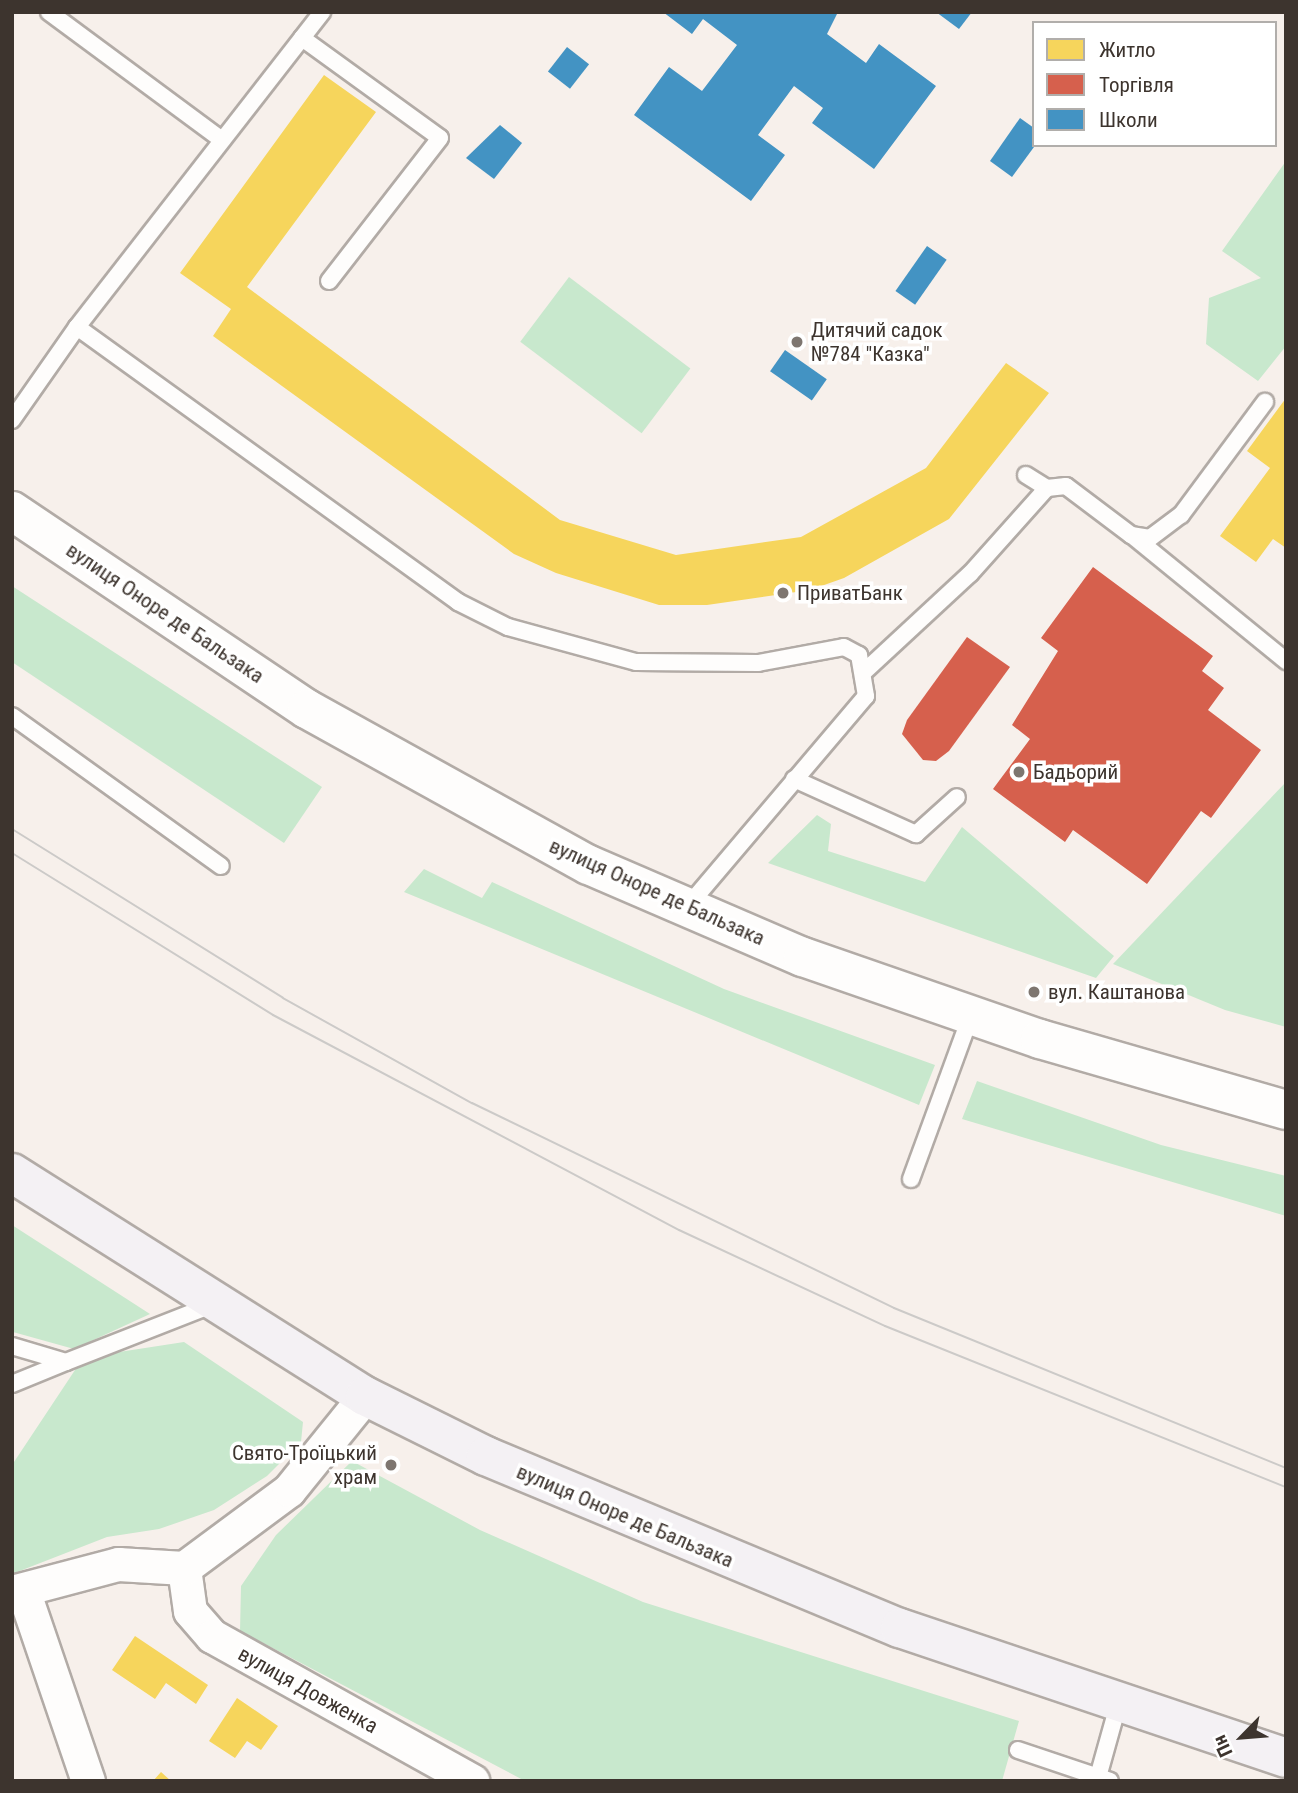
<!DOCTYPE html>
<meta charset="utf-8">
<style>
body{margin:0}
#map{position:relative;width:1298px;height:1793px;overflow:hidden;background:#f7f0eb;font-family:"Roboto Condensed",sans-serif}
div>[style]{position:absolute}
.green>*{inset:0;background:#c8e8cd;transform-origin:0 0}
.homes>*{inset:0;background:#f6d55c}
.shops>*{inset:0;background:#d6604d}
.schools>*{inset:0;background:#4393c3;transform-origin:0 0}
.roads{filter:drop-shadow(2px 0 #b2aba6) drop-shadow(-2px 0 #b2aba6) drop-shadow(0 2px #b2aba6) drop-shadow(0 -2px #b2aba6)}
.service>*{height:16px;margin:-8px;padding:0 8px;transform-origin:8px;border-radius:8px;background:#fefdfc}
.minor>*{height:33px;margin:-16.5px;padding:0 16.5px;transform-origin:16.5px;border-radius:16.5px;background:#fefdfc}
.tertiary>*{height:38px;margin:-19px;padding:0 19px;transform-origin:19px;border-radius:19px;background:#fefdfc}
.secondary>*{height:38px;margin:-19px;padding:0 19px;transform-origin:19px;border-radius:19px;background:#f4f1f4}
.tram>*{height:2px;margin:-1px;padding:0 1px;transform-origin:1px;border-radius:1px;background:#cccac8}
.dots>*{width:19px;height:19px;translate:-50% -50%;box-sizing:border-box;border:4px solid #fff;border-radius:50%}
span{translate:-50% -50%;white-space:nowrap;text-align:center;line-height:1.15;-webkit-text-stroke:7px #fff;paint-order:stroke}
.poi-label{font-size:21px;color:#3d342e}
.left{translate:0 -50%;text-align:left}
.right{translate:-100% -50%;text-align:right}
.street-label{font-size:21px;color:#3d342e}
.frame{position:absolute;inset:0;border:14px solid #3d342e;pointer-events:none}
.legend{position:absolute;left:1032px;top:21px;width:245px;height:126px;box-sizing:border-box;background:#fff;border:2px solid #b1aeab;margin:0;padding:9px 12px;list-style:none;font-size:21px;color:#3d342e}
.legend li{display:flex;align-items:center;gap:14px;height:35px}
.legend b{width:35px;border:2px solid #b1aeab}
.north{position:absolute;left:1207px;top:1702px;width:70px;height:70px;-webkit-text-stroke:5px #fff;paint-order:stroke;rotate:245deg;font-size:19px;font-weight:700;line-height:28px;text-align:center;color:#3d342e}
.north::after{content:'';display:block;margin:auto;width:24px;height:32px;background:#3d342e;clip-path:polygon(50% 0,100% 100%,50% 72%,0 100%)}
</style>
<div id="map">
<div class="green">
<div style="clip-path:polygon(1286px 161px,1286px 346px,1258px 381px,1206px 344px,1209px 298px,1261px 278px,1222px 251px)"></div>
<div style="left:569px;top:277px;width:152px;height:81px;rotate:37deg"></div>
<div style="clip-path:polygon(12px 586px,322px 787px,284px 843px,12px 662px)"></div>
<div style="clip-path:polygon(1286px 782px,1286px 1027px,1225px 1010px,1113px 964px)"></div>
<div style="clip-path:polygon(817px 815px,831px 824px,828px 851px,925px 882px,962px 827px,1114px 956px,1096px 978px,768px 863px)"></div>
<div style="clip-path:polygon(424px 869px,482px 898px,492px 882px,724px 989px,935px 1065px,919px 1105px,404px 892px)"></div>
<div style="clip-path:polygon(977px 1081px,1161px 1145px,1286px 1176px,1286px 1216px,962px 1119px)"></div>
<div style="clip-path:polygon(12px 1225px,150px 1314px,74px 1349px,13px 1332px)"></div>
<div style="clip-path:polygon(184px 1342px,303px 1422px,301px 1442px,267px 1476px,214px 1510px,159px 1529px,107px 1537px,12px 1574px,12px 1465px,77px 1367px,119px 1352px)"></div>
<div style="clip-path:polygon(352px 1461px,480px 1530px,643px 1602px,1019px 1721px,1002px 1781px,525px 1781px,240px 1631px,241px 1586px,276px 1535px)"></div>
</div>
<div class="homes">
<div style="clip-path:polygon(324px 75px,376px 112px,247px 287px,560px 520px,676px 555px,801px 537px,926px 468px,1006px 363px,1049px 393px,949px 519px,844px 578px,810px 590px,707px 605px,659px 605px,556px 573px,514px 554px,213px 336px,231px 309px,180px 273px)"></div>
<div style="clip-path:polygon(1286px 398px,1286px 548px,1273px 539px,1256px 562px,1220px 536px,1270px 468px,1247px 451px)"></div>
<div style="clip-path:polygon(135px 1636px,208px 1685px,196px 1704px,166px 1683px,155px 1699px,112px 1670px)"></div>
<div style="clip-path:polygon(237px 1698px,278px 1726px,261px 1750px,247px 1741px,235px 1758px,209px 1741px)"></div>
<div style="clip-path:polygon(161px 1772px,171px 1781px,153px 1781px)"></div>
</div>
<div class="shops">
<div style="clip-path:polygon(1093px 567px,1213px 656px,1202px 671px,1224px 688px,1208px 710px,1261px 750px,1211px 818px,1201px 811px,1147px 884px,1073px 830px,1065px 842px,993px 789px,1030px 739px,1012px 725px,1058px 651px,1041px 638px)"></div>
<div style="clip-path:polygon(967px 637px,1010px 667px,949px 751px,936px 761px,923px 760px,902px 734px,907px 720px)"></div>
</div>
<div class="schools">
<div style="clip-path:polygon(663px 12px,838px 12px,827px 34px,866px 63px,879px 44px,936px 86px,874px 169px,812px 123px,823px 108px,794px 86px,758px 135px,785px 155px,751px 201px,634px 115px,669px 67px,702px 91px,737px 45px,703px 19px,692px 34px)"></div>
<div style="clip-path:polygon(936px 12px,972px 12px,959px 29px)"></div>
<div style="left:567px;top:47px;width:28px;height:31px;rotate:38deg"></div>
<div style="clip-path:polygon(1020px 118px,1034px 128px,1034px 147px,1012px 177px,990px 161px)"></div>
<div style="clip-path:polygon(500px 125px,522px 143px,494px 179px,466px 158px)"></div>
<div style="left:927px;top:246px;width:24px;height:55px;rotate:35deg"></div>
<div style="left:785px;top:350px;width:51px;height:26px;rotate:35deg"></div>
</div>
<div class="roads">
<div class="service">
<div style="left:49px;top:12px;width:215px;rotate:36.5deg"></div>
<div style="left:302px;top:38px;width:170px;rotate:35.9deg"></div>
<div style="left:440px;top:138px;width:181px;rotate:127.8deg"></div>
<div style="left:77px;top:327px;width:470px;rotate:35.8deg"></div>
<div style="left:458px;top:602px;width:56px;rotate:26.6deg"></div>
<div style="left:508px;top:627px;width:133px;rotate:15.3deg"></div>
<div style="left:636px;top:662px;width:122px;rotate:0.5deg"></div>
<div style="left:758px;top:663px;width:87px;rotate:-10.5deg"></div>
<div style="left:844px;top:647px;width:17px;rotate:28deg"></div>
<div style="left:859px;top:655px;width:42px;rotate:80.3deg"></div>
<div style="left:866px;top:696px;width:277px;rotate:130.3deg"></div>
<div style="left:12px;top:420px;width:113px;rotate:-55deg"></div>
<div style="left:77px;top:327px;width:399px;rotate:-52.1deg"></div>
<div style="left:1026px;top:475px;width:25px;rotate:32deg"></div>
<div style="left:1133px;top:536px;width:198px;rotate:39.2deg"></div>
<div style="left:864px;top:672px;width:144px;rotate:-42.8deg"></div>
<div style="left:970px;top:574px;width:115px;rotate:-48.2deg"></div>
<div style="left:1047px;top:488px;width:19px;rotate:-6deg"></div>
<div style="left:1066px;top:486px;width:81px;rotate:37deg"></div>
<div style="left:1131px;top:535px;width:19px;rotate:9deg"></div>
<div style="left:1150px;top:538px;width:39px;rotate:-37deg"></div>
<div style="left:1181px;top:515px;width:141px;rotate:-53.4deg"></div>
<div style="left:12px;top:716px;width:257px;rotate:35.7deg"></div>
<div style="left:794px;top:779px;width:134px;rotate:24.3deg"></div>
<div style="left:916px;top:834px;width:55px;rotate:-42.1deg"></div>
<div style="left:911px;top:1179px;width:175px;rotate:-69.9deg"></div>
<div style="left:12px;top:1346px;width:56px;rotate:16.5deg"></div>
<div style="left:66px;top:1362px;width:159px;rotate:-21.4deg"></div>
<div style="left:12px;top:1384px;width:58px;rotate:-22.2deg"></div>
<div style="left:1018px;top:1750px;width:97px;rotate:18.6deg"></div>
<div style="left:1098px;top:1777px;width:78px;rotate:-74.4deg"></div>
</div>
<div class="minor">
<div style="left:184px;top:1568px;width:43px;rotate:82.1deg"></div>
<div style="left:190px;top:1611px;width:33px;rotate:49deg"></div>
<div style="left:212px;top:1636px;width:298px;rotate:29.1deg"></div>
<div style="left:23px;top:1590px;width:202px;rotate:71.2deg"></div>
<div style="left:12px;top:1592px;width:110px;rotate:-14.8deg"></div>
<div style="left:118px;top:1564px;width:66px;rotate:3.5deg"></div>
<div style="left:184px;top:1568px;width:131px;rotate:-36.6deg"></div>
<div style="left:289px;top:1490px;width:121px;rotate:-51deg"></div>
</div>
<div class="tertiary">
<div style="left:12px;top:511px;width:355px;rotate:33.9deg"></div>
<div style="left:307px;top:709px;width:322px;rotate:29deg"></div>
<div style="left:589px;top:865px;width:233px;rotate:23.3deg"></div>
<div style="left:803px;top:957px;width:251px;rotate:19.1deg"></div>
<div style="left:1040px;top:1039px;width:256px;rotate:16.1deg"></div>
</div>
<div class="secondary">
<div style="left:12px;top:1173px;width:418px;rotate:32.3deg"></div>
<div style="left:365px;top:1396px;width:135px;rotate:26.4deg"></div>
<div style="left:486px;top:1456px;width:448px;rotate:22.6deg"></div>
<div style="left:900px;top:1628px;width:407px;rotate:18.6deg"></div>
</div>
</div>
<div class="tram">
<div style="left:12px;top:829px;width:319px;rotate:31.9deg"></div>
<div style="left:283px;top:998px;width:216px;rotate:29.1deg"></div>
<div style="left:472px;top:1103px;width:469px;rotate:25.9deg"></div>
<div style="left:894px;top:1308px;width:423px;rotate:22.2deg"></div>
<div style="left:12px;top:853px;width:307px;rotate:31.8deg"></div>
<div style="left:273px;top:1015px;width:459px;rotate:27.9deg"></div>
<div style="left:679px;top:1230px;width:227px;rotate:25deg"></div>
<div style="left:885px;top:1326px;width:432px;rotate:21.9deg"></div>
</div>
<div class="dots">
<div style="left:797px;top:342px;background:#7e7670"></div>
<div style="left:783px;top:593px;background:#7e7670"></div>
<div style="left:1019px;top:772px;background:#7e7670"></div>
<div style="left:1034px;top:992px;background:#7e7670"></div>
<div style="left:391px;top:1465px;background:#7e7670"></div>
</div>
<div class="poi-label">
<span class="left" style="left:811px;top:342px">Дитячий садок<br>№784 "Казка"</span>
<span class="left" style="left:797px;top:593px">ПриватБанк</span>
<span class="left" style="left:1033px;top:772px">Бадьорий</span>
<span class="left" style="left:1048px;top:992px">вул. Каштанова</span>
<span class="right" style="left:377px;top:1465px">Свято-Троїцький<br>храм</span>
</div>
<div class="street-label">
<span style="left:165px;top:613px;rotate:34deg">вулиця Оноре де Бальзака</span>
<span style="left:657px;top:892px;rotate:24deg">вулиця Оноре де Бальзака</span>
<span style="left:625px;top:1516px;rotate:23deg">вулиця Оноре де Бальзака</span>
<span style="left:308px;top:1690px;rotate:29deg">вулиця Довженка</span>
</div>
<div class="frame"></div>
<ul class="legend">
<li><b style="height:19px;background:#f6d55c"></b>Житло</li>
<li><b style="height:19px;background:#d6604d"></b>Торгівля</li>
<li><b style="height:19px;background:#4393c3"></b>Школи</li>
</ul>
<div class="north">Пн</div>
</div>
